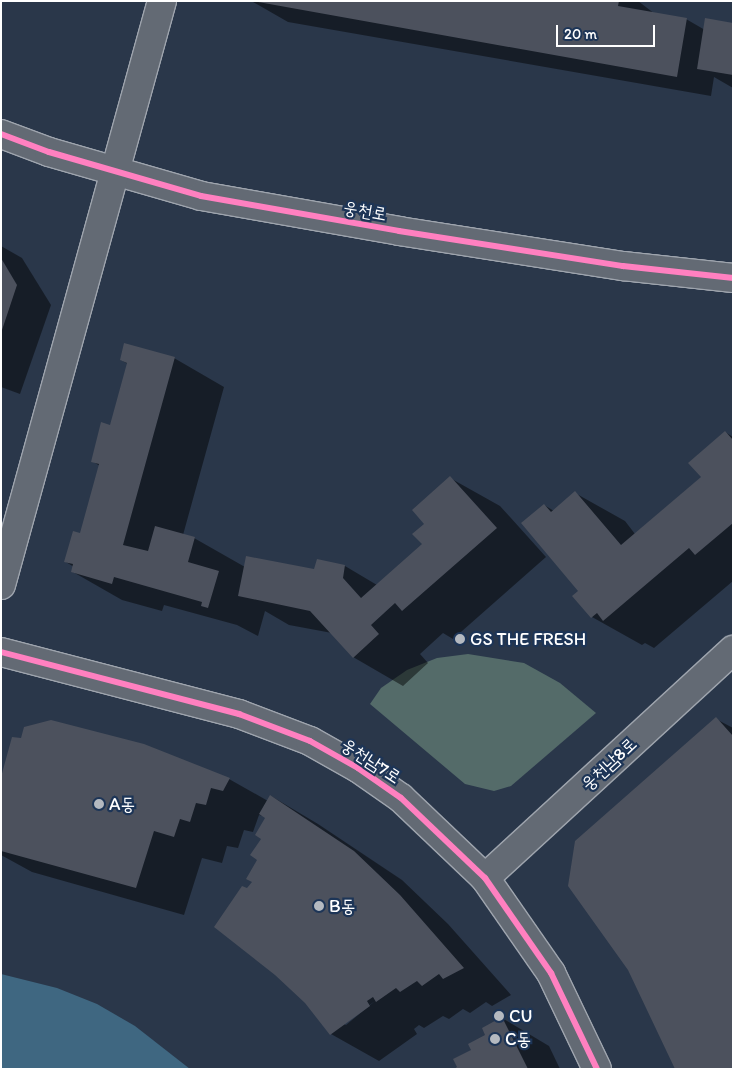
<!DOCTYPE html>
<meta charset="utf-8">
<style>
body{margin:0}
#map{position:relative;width:734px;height:1070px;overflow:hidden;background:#2a374a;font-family:Itim,"Poor Story",sans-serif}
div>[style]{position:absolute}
.green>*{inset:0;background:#546b69}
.water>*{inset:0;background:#3f6781}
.shadow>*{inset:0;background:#0007}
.building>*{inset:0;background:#4c515d}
.roads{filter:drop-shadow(1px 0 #9fa5ae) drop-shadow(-1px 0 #9fa5ae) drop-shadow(0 1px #9fa5ae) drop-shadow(0 -1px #9fa5ae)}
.minor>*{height:28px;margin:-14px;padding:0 14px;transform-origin:14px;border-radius:14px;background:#636a74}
.cycleway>*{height:6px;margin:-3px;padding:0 3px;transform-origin:3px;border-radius:3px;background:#ff80c0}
.dots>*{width:14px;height:14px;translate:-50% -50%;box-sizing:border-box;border:2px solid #1d3557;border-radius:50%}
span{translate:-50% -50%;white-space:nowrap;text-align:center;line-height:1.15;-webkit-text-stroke:4.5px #1d3557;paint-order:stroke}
.street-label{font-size:18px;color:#fff}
.poi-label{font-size:18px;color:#fff}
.left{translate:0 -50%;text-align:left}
.frame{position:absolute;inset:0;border:2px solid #fff;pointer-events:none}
.scale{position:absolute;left:556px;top:25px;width:99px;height:22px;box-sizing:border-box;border:2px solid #fff;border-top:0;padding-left:6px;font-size:15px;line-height:18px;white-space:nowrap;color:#fff;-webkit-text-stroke:4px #1d3557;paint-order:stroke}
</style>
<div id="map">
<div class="green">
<div style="clip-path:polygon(468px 654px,524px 663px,560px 683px,596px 713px,511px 786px,494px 791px,465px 784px,370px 704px,381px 688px,407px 670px,437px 658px)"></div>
</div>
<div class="water">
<div style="clip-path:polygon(1px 974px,57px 988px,97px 1004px,135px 1026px,190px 1069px,1px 1069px)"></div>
</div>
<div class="shadow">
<div style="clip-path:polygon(638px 1px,655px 14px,686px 19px,705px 30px,733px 24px,733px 88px,714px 77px,711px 96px,288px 22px,253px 2px)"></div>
<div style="clip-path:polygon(1px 246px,22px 258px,51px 305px,20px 394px,1px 387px)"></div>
<div style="clip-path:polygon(174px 358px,224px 387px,183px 535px,194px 538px,245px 567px,315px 571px,345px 566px,377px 585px,423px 545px,426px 525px,450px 478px,500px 506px,546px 557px,453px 639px,443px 633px,420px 654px,428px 663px,403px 686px,353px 657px,332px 633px,289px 625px,265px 611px,258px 636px,237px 625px,164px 605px,162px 611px,122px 600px,73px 572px,74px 567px,66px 562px,81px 535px,100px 466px,92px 461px,111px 426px,128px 364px,121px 360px)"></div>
<div style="clip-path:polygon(725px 432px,733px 437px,733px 581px,654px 648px,645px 643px,642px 645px,592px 617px,544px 505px,554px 511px,575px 493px,625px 521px,635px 534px,702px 477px)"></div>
<div style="clip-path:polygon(716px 719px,733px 728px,733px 1069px)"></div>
<div style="clip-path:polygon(evenodd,229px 779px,268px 801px,271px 796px,318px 824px,402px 880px,448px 924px,511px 995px,492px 1006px,486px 1002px,470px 1013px,463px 1009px,449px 1019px,443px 1016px,424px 1028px,419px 1025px,414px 1029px,417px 1034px,379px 1061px,331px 1034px,247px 890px,254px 881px,259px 860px,267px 818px,263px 816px,259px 815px,253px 832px,244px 830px,238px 848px,227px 846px,222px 863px,202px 858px,184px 915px,32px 872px,1px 855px,1px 782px,229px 779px,375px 1001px,346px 1025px,344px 1024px,375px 1001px)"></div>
<div style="clip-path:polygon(502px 1018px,549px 1046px,560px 1069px,456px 1069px)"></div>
</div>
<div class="building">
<div style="clip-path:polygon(252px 1px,619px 1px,618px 6px,687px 18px,677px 77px)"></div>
<div style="clip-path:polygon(705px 18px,733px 23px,733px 75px,697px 69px)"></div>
<div style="clip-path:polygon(1px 258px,17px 285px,2px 330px,1px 330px)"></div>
<div style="clip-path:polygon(124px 343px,175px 357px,123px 545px,148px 551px,155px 526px,195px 537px,188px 562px,219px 571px,208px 608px,201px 606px,202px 602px,114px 577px,112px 584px,71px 572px,73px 564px,64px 562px,73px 531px,80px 533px,99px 464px,91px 462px,101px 422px,110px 425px,127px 363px,120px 360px)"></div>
<div style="clip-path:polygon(725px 431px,733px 440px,733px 523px,695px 555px,689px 548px,603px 621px,597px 613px,591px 618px,572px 596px,578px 591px,521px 523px,544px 504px,551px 512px,575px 491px,621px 545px,701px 477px,688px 463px)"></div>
<div style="clip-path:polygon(450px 476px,497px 528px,402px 611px,395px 603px,371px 625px,379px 634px,353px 658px,310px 611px,238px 596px,246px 556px,314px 569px,317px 559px,345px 565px,343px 578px,361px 598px,422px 544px,412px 534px,424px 524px,412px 510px)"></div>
<div style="clip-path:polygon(716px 717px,733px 736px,733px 1069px,675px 1069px,628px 970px,568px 886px,575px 841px)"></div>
<div style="clip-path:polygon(51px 720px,144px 744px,230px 778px,223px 791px,211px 788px,206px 805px,196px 803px,190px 822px,180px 819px,174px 837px,154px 831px,136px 888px,1px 851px,1px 777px,12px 737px,21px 738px,24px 727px)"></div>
<div style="clip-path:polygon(270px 795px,354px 851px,400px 895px,464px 968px,443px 979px,439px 974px,422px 986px,417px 981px,400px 992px,396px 988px,376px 1002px,373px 997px,367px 1001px,370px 1006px,330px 1035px,305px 1003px,275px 975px,214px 927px,242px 886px,247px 888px,252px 882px,246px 879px,257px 860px,250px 855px,261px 839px,255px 835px,265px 818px,259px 814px)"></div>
<div style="clip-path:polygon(502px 1017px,528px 1069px,454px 1069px,457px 1067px,453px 1059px,471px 1050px,468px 1044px,485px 1035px,482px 1028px)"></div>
</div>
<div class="roads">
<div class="minor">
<div style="left:1px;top:134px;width:51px;rotate:20.6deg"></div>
<div style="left:49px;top:152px;width:158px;rotate:16.1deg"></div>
<div style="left:201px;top:196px;width:201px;rotate:10deg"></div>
<div style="left:399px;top:231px;width:227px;rotate:8.9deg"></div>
<div style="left:623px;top:266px;width:111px;rotate:6.2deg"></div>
<div style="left:1px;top:585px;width:606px;rotate:-74.59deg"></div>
<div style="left:1px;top:652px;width:246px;rotate:14.6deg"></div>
<div style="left:239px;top:714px;width:76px;rotate:20.8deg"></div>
<div style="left:310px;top:741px;width:55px;rotate:29.4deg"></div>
<div style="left:358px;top:768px;width:52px;rotate:34.9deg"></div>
<div style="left:401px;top:798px;width:116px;rotate:43.6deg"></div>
<div style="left:485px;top:878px;width:116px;rotate:55.2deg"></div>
<div style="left:551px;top:973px;width:106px;rotate:64.4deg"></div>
<div style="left:485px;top:878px;width:337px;rotate:-42.6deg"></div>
</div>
</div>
<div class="cycleway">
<div style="left:1px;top:134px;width:51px;rotate:20.6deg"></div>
<div style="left:49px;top:152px;width:158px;rotate:16.1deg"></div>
<div style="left:201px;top:196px;width:201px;rotate:10deg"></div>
<div style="left:399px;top:231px;width:227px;rotate:8.9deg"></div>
<div style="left:623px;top:266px;width:111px;rotate:6.2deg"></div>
<div style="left:1px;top:652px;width:246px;rotate:14.6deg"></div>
<div style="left:239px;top:714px;width:76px;rotate:20.8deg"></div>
<div style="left:310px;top:741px;width:55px;rotate:29.4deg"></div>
<div style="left:358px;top:768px;width:52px;rotate:34.9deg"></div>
<div style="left:401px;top:798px;width:116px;rotate:43.6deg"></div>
<div style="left:485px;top:878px;width:116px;rotate:55.2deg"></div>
<div style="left:551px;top:973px;width:106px;rotate:64.4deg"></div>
</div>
<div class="dots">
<div style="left:460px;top:639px;background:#b4b9c0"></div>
<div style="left:99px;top:804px;background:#b4b9c0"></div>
<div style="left:319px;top:906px;background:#b4b9c0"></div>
<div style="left:499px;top:1016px;background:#b4b9c0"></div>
<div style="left:495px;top:1039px;background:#b4b9c0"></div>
</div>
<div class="street-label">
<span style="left:365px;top:211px;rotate:10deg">웅천로</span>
<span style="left:371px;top:761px;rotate:33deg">웅천남7로</span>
<span style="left:609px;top:764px;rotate:-43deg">웅천남8로</span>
</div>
<div class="poi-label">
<span class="left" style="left:470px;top:639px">GS THE FRESH</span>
<span class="left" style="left:109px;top:804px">A동</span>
<span class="left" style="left:329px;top:906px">B동</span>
<span class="left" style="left:509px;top:1016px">CU</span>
<span class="left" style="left:505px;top:1039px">C동</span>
</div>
<div class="frame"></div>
<div class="scale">20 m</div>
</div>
